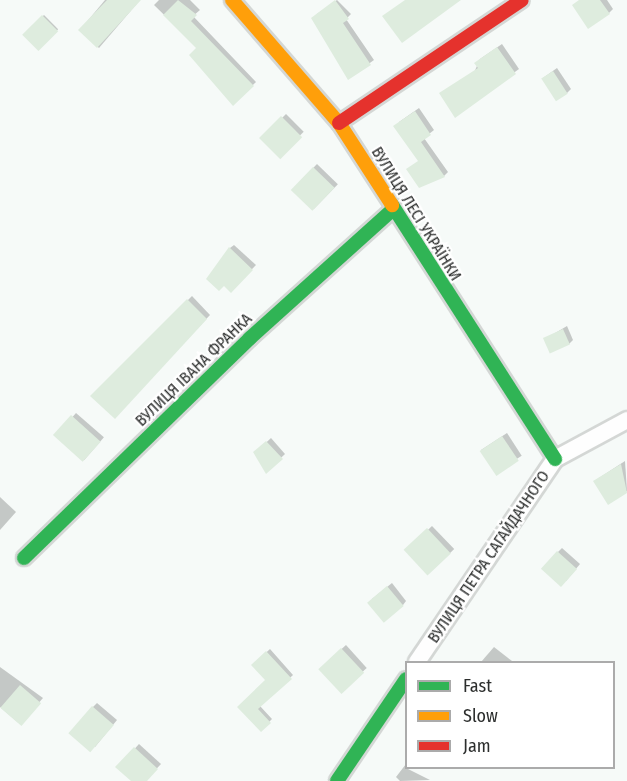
<!DOCTYPE html>
<meta charset="utf-8">
<style>
body{margin:0}
#map{position:relative;width:627px;height:781px;overflow:hidden;background:#f6faf8;font-family:"Fira Sans Condensed",sans-serif}
div>[style]{position:absolute}
.shadow>*{inset:0;background:#0003;transform-origin:0 0}
.building>*{inset:0;background:#deecde;transform-origin:0 0}
.roads{filter:drop-shadow(2px 0 #d4d7d5) drop-shadow(-2px 0 #d4d7d5) drop-shadow(0 2px #d4d7d5) drop-shadow(0 -2px #d4d7d5)}
.street>*{height:16px;margin:-8px;padding:0 8px;transform-origin:8px;border-radius:8px;background:#fefefe}
.fast>*{height:14px;margin:-7px;padding:0 7px;transform-origin:7px;border-radius:7px;background:#30b455}
.slow>*{height:14px;margin:-7px;padding:0 7px;transform-origin:7px;border-radius:7px;background:#ff9f0a}
.jam>*{height:14px;margin:-7px;padding:0 7px;transform-origin:7px;border-radius:7px;background:#e5322d}
span{translate:-50% -50%;white-space:nowrap;text-align:center;line-height:1.15;-webkit-text-stroke:4.5px #fff;paint-order:stroke}
.street-label{font-size:16px;color:#2c2e2d}
.legend{position:absolute;left:405px;top:661px;width:210px;height:108px;box-sizing:border-box;background:#fff;border:2px solid #ababab;margin:0;padding:8px 10px;list-style:none;font-size:18px;color:#2c2e2d}
.legend li{display:flex;align-items:center;gap:12px;height:30px}
.legend b{width:30px;border:2px solid #ababab}
</style>
<div id="map">
<div class="shadow">
<div style="clip-path:polygon(105px 0,140px 0,99px 48px,80px 30px)"></div>
<div style="clip-path:polygon(159px 0,190px 0,200px 10px,193px 16px,256px 82px,233px 104px,198px 48px,154px 5px)"></div>
<div style="clip-path:polygon(337px 0,351px 14px,346px 19px,374px 60px,349px 78px,317px 14px)"></div>
<div style="clip-path:polygon(579px 0,607px 0,613px 9px,609px 13px)"></div>
<div style="left:44px;top:15px;width:20px;height:28px;rotate:45deg"></div>
<div style="clip-path:polygon(502px 44px,519px 69px,455px 116px,480px 59px)"></div>
<div style="clip-path:polygon(557px 68px,571px 89px,567px 93px,543px 78px)"></div>
<div style="clip-path:polygon(419px 108px,434px 130px,424px 138px,448px 172px,444px 176px,419px 161px,399px 122px)"></div>
<div style="left:286px;top:114px;width:25px;height:35px;rotate:45deg"></div>
<div style="left:317px;top:164px;width:29px;height:35px;rotate:44deg"></div>
<div style="clip-path:polygon(234px 245px,256px 265px,231px 291px,230px 248px)"></div>
<div style="clip-path:polygon(192px 296px,210px 315px,115px 417px,93px 396px)"></div>
<div style="clip-path:polygon(567px 326px,573px 340px,569px 344px,545px 339px)"></div>
<div style="left:76px;top:413px;width:37px;height:30px;rotate:41deg"></div>
<div style="left:507px;top:433px;width:27px;height:31px;rotate:57deg"></div>
<div style="clip-path:polygon(271px 438px,285px 454px,266px 472px,255px 453px)"></div>
<div style="clip-path:polygon(625px 461px,627px 491px,608px 503px,599px 478px)"></div>
<div style="clip-path:polygon(0 497px,16px 512px,0 530px)"></div>
<div style="left:432px;top:526px;width:32px;height:35px;rotate:46deg"></div>
<div style="clip-path:polygon(562px 548px,580px 564px,566px 581px,558px 552px)"></div>
<div style="clip-path:polygon(392px 583px,406px 601px,403px 605px,372px 599px)"></div>
<div style="left:346px;top:645px;width:31px;height:35px;rotate:48deg"></div>
<div style="clip-path:polygon(494px 647px,512px 661px,511px 662px,481px 662px)"></div>
<div style="clip-path:polygon(270px 649px,293px 675px,260px 706px,272px 719px,261px 730px,239px 707px,267px 680px,253px 665px)"></div>
<div style="clip-path:polygon(0 667px,43px 698px,20px 724px,0 707px)"></div>
<div style="clip-path:polygon(97px 703px,117px 720px,95px 747px,93px 707px)"></div>
<div style="clip-path:polygon(139px 744px,161px 764px,145px 781px,133px 781px,118px 767px)"></div>
<div style="clip-path:polygon(406px 764px,406px 768px,430px 780px,400px 781px,396px 777px)"></div>
</div>
<div class="building">
<div style="clip-path:polygon(107px 0,141px 0,97px 48px,78px 30px)"></div>
<div style="clip-path:polygon(178px 0,197px 15px,191px 21px,254px 86px,233px 106px,189px 55px,196px 48px,163px 15px)"></div>
<div style="clip-path:polygon(335px 0,349px 19px,343px 23px,371px 65px,348px 80px,311px 18px)"></div>
<div style="clip-path:polygon(405px 0,461px 0,402px 43px,382px 16px)"></div>
<div style="clip-path:polygon(579px 0,600px 0,610px 14px,588px 29px,572px 5px)"></div>
<div style="left:42px;top:15px;width:23px;height:28px;rotate:45deg"></div>
<div style="clip-path:polygon(497px 47px,516px 74px,455px 118px,439px 93px,478px 68px,474px 63px)"></div>
<div style="left:553px;top:71px;width:27px;height:14px;rotate:57deg"></div>
<div style="clip-path:polygon(415px 111px,431px 135px,421px 142px,445px 177px,419px 188px,406px 169px,418px 161px,393px 126px)"></div>
<div style="left:281px;top:116px;width:30px;height:31px;rotate:45deg"></div>
<div style="left:313px;top:167px;width:30px;height:32px;rotate:44deg"></div>
<div style="clip-path:polygon(229px 247px,253px 270px,231px 293px,224px 286px,219px 291px,206px 279px)"></div>
<div style="clip-path:polygon(187px 299px,207px 319px,115px 419px,90px 396px)"></div>
<div style="left:563px;top:329px;width:17px;height:22px;rotate:66deg"></div>
<div style="left:71px;top:415px;width:40px;height:27px;rotate:42deg"></div>
<div style="left:502px;top:436px;width:30px;height:27px;rotate:56deg"></div>
<div style="clip-path:polygon(266px 441px,283px 459px,266px 474px,253px 452px)"></div>
<div style="clip-path:polygon(621px 464px,627px 493px,608px 505px,593px 481px)"></div>
<div style="left:427px;top:528px;width:35px;height:32px;rotate:47deg"></div>
<div style="left:557px;top:551px;width:27px;height:24px;rotate:42deg"></div>
<div style="left:387px;top:586px;width:26px;height:26px;rotate:50deg"></div>
<div style="left:341px;top:648px;width:34px;height:31px;rotate:47deg"></div>
<div style="clip-path:polygon(266px 651px,292px 679px,258px 709px,271px 723px,261px 732px,237px 707px,265px 680px,251px 665px)"></div>
<div style="left:20px;top:685px;width:28px;height:30px;rotate:41deg"></div>
<div style="left:92px;top:706px;width:29px;height:36px;rotate:41deg"></div>
<div style="clip-path:polygon(134px 747px,158px 769px,147px 781px,131px 781px,115px 767px)"></div>
</div>
<div class="roads">
<div class="street">
<div style="left:417px;top:662px;width:245px;rotate:-55.8deg"></div>
<div style="left:555px;top:459px;width:82px;rotate:-28.4deg"></div>
</div>
<div class="fast">
<div style="left:392px;top:205px;width:302px;rotate:57.3deg"></div>
<div style="left:24px;top:558px;width:315px;rotate:-44.2deg"></div>
<div style="left:250px;top:338px;width:190px;rotate:-42deg"></div>
<div style="left:337px;top:781px;width:123px;rotate:-55.9deg"></div>
</div>
<div class="slow">
<div style="left:232px;top:0;width:163px;rotate:49deg"></div>
<div style="left:339px;top:123px;width:98px;rotate:57.1deg"></div>
</div>
<div class="jam">
<div style="left:339px;top:123px;width:220px;rotate:-33.9deg"></div>
</div>
</div>
<div class="street-label">
<span style="left:416px;top:214px;rotate:58deg">ВУЛИЦЯ ЛЕСІ УКРАЇНКИ</span>
<span style="left:194px;top:370px;rotate:-44deg">ВУЛИЦЯ ІВАНА ФРАНКА</span>
<span style="left:489px;top:557px;rotate:-56deg">ВУЛИЦЯ ПЕТРА САГАЙДАЧНОГО</span>
</div>
<ul class="legend">
<li><b style="height:8px;background:#30b455"></b>Fast</li>
<li><b style="height:8px;background:#ff9f0a"></b>Slow</li>
<li><b style="height:8px;background:#e5322d"></b>Jam</li>
</ul>
</div>
